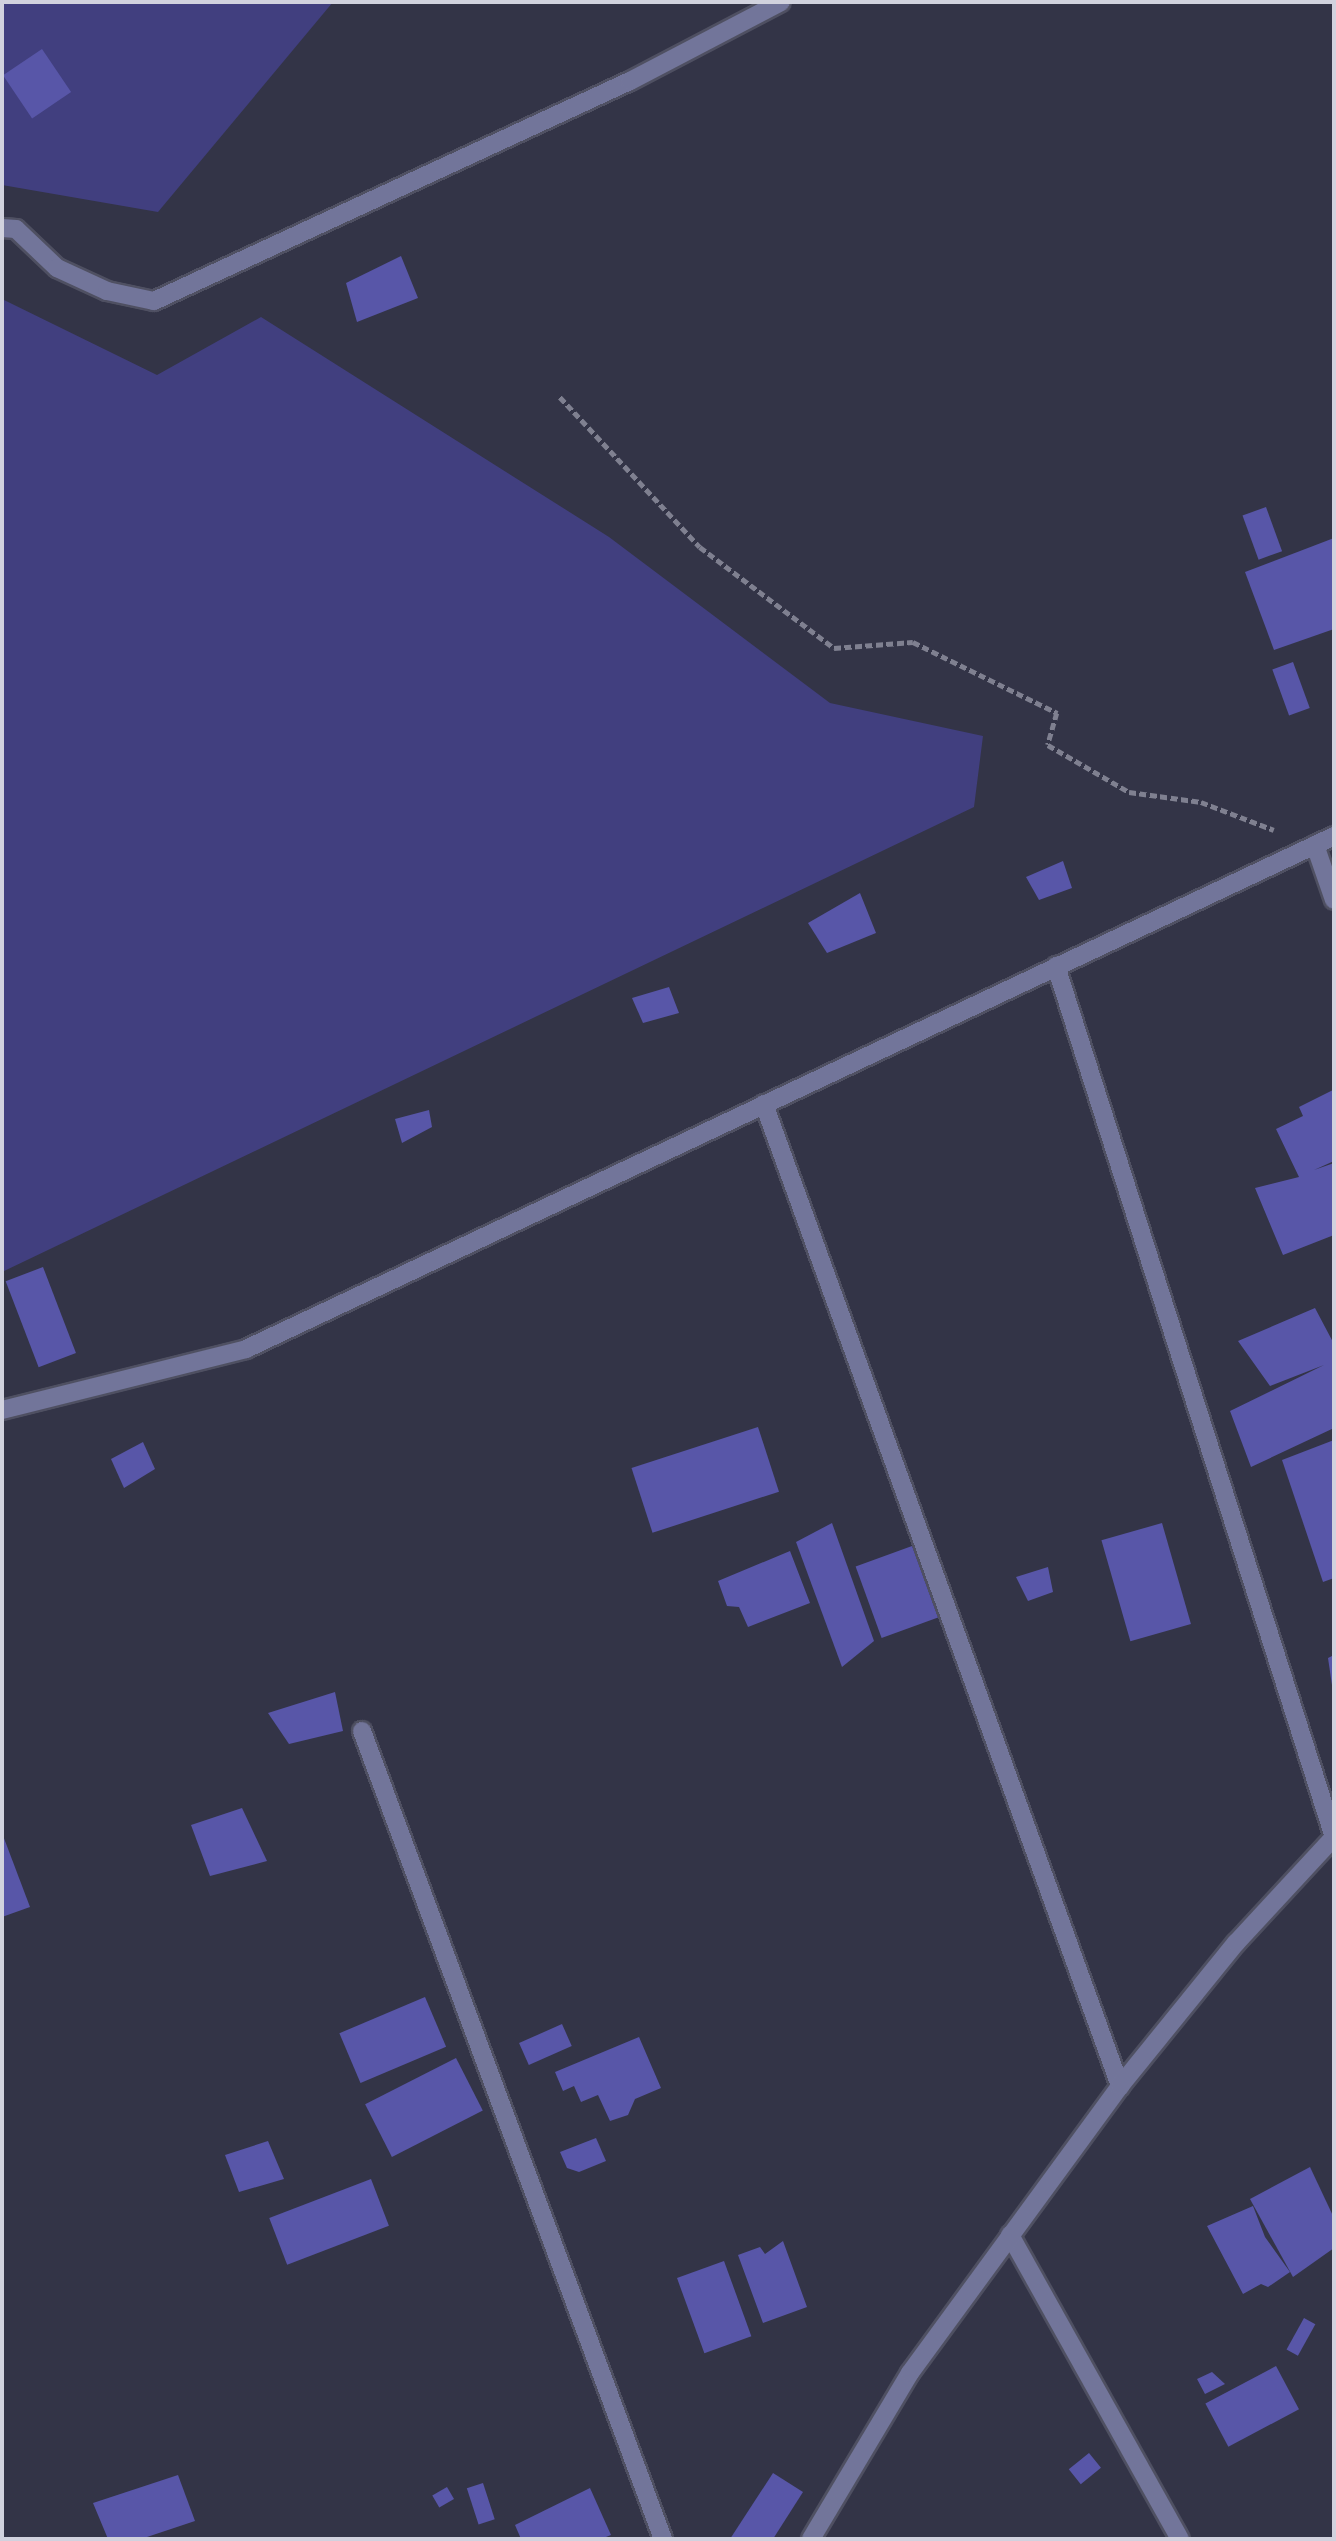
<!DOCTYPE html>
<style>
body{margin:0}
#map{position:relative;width:1336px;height:2541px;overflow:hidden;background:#333447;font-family:Figtree,sans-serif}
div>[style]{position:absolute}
.green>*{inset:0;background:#413f7f}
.building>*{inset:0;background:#5856a8;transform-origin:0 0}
.path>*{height:4.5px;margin-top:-2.25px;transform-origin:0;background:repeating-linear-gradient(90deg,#7f8090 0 7px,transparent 0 10.5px)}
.roads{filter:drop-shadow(2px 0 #4f5062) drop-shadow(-2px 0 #4f5062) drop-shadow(0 2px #4f5062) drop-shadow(0 -2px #4f5062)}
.minor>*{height:18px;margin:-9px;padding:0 9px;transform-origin:9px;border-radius:9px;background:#72759a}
span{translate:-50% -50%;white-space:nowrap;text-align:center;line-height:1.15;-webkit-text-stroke:5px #292a3d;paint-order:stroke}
.frame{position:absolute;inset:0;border:4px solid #d1d2de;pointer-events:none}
</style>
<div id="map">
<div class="green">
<div style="clip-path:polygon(2px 2px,333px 2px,158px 212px,2px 185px)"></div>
<div style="clip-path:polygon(2px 299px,157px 375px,261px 317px,609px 537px,830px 703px,983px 736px,974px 807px,2px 1272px)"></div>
</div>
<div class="building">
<div style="left:42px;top:49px;width:52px;height:47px;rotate:56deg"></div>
<div style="clip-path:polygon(401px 256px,418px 298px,357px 322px,346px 283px)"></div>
<div style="left:1266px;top:507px;width:47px;height:25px;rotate:70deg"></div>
<div style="clip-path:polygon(1334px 538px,1334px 629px,1274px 650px,1245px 572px)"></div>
<div style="left:1293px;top:662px;width:49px;height:22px;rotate:70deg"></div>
<div style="clip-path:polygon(1063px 861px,1072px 888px,1039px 900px,1026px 877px)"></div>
<div style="clip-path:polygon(860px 893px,876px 933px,827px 953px,808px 923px)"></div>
<div style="clip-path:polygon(669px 987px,679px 1013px,643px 1023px,632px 998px)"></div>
<div style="clip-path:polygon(1333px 1090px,1334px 1161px,1314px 1170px,1334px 1163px,1334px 1235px,1283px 1255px,1255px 1188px,1299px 1177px,1276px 1129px,1303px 1116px,1299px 1107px)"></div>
<div style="clip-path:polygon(429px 1110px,432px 1127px,402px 1143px,395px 1119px)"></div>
<div style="left:43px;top:1267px;width:92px;height:40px;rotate:69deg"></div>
<div style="clip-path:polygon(1315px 1308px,1334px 1344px,1334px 1428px,1251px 1467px,1230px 1411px,1324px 1365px,1270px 1386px,1238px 1341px)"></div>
<div style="left:758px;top:1427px;width:68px;height:133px;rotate:72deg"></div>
<div style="clip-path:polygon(1334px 1440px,1334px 1578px,1323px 1582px,1282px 1460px)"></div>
<div style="clip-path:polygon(143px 1442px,155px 1469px,124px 1488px,111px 1459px)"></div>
<div style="clip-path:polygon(832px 1523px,874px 1641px,842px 1667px,796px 1542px)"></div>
<div style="left:1162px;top:1523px;width:105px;height:63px;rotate:74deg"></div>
<div style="left:912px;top:1546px;width:76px;height:60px;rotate:70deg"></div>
<div style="clip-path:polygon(790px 1551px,810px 1603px,748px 1627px,739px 1607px,727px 1606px,718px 1581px)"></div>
<div style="clip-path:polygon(1048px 1567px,1053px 1592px,1028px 1601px,1016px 1577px)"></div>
<div style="clip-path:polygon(1334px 1655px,1334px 1692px,1333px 1692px,1328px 1658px)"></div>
<div style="clip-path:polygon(335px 1692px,343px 1731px,289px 1744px,268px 1713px)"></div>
<div style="clip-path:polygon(242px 1808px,267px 1861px,210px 1876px,191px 1825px)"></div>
<div style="clip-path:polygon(2px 1833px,30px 1907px,2px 1917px)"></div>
<div style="left:425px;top:1997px;width:54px;height:93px;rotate:67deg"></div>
<div style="left:562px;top:2024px;width:24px;height:47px;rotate:66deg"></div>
<div style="clip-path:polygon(639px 2037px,661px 2088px,635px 2099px,628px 2115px,610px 2121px,598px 2095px,581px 2102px,574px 2086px,563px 2091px,555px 2072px)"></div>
<div style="left:456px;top:2058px;width:59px;height:102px;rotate:63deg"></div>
<div style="clip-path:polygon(596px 2138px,606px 2161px,579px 2172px,567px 2168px,560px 2152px)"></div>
<div style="clip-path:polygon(268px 2141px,284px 2179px,239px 2192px,225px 2155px)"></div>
<div style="clip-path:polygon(1310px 2167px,1334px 2218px,1334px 2248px,1293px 2277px,1250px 2199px)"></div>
<div style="left:371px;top:2179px;width:50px;height:109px;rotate:69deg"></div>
<div style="clip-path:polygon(1253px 2206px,1265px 2237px,1290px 2272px,1268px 2287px,1261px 2284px,1243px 2294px,1207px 2226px)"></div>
<div style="clip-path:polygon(783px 2241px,807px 2307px,763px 2323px,738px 2255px,760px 2247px,765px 2254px)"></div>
<div style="left:724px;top:2261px;width:80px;height:50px;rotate:70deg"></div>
<div style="left:1304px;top:2318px;width:13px;height:36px;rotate:29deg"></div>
<div style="left:1276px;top:2366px;width:49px;height:80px;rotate:62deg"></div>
<div style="clip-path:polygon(1212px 2372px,1225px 2384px,1205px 2394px,1197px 2379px)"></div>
<div style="left:1089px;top:2453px;width:19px;height:26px;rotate:51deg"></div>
<div style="clip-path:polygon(773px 2473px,803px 2492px,773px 2539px,730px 2539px)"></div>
<div style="clip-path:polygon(178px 2475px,195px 2521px,141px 2539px,108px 2539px,93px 2503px)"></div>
<div style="left:483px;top:2483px;width:38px;height:17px;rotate:72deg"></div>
<div style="left:447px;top:2487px;width:14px;height:17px;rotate:60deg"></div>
<div style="clip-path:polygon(590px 2488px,611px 2535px,601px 2539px,521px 2539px,515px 2525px)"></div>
</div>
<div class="path">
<div style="left:560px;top:397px;width:205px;rotate:47deg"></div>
<div style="left:700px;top:547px;width:168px;rotate:37deg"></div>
<div style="left:834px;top:648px;width:79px;rotate:-4.3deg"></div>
<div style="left:913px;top:642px;width:161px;rotate:26.2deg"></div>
<div style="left:1057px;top:713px;width:33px;rotate:106deg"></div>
<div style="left:1048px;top:745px;width:94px;rotate:30.1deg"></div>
<div style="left:1129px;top:792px;width:73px;rotate:7.9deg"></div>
<div style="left:1201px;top:802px;width:78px;rotate:21deg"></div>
</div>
<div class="roads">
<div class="minor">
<div style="left:2px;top:228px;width:14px;rotate:4deg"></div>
<div style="left:16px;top:229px;width:57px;rotate:43.6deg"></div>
<div style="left:57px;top:268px;width:55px;rotate:24.7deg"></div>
<div style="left:107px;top:291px;width:48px;rotate:12deg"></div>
<div style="left:154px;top:301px;width:524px;rotate:-24.81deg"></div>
<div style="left:630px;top:81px;width:170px;rotate:-27.6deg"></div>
<div style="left:1315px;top:845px;width:58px;rotate:70.9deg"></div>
<div style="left:1056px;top:966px;width:914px;rotate:72.3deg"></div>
<div style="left:764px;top:1104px;width:1045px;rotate:70.07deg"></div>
<div style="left:2px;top:1410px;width:252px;rotate:-14deg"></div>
<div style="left:246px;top:1349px;width:1203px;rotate:-25.24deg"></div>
<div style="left:362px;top:1731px;width:862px;rotate:69.57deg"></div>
<div style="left:1010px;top:2235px;width:348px;rotate:60.8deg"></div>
<div style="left:811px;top:2539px;width:193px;rotate:-59.2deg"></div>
<div style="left:910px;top:2373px;width:356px;rotate:-53.8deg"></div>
<div style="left:1120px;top:2086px;width:184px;rotate:-51deg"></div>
<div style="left:1236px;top:1943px;width:144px;rotate:-47.2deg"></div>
</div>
</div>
<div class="frame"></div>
</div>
